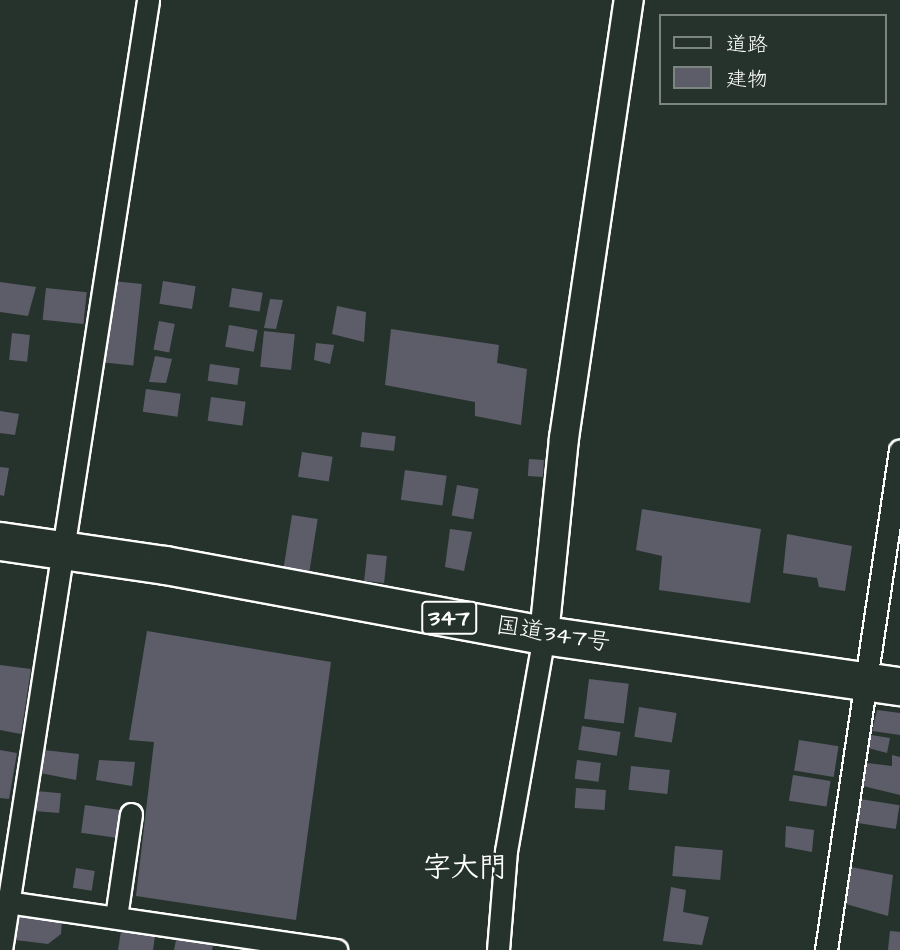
<!DOCTYPE html>
<meta charset="utf-8">
<style>
body{margin:0}
#map{position:relative;width:900px;height:950px;overflow:hidden;background:#26332d;font-family:"Architects Daughter","Klee One",sans-serif}
div>[style]{position:absolute}
.building>*{inset:0;background:#5d5d69;transform-origin:0 0}
.roads{filter:drop-shadow(2px 0 #fff) drop-shadow(-2px 0 #fff) drop-shadow(0 2px #fff) drop-shadow(0 -2px #fff)}
.street>*{height:21px;margin:-10.5px;padding:0 10.5px;transform-origin:10.5px;border-radius:10.5px;background:#26332d}
.secondary>*{height:28px;margin:-14px;padding:0 14px;transform-origin:14px;border-radius:14px;background:#26332d}
.highway>*{height:37px;margin:-18.5px;padding:0 18.5px;transform-origin:18.5px;border-radius:18.5px;background:#26332d}
span{translate:-50% -50%;white-space:nowrap;text-align:center;line-height:1.15;-webkit-text-stroke:5px #26332d;paint-order:stroke}
.shield-label span{padding:2px 5px;background:#26332d;border:2px solid;border-radius:5px;-webkit-text-stroke-width:0}
.shield-label{font-size:23px;color:#fff;font-weight:700}
.street-label{font-size:24px;color:#fff}
.quarter-label{font-size:28px;color:#fff;font-weight:700}
.legend{position:absolute;left:659px;top:14px;width:228px;height:91px;box-sizing:border-box;background:#26332d;border:2px solid #7d8581;margin:0;padding:9px 12px;list-style:none;font-size:21px;color:#fff}
.legend li{display:flex;align-items:center;gap:14px;height:35px}
.legend b{width:35px;border:2px solid #7d8581}
</style>
<div id="map">
<div class="building">
<div style="left:113px;top:281px;width:29px;height:82px;rotate:6deg"></div>
<div style="left:163px;top:281px;width:33px;height:23px;rotate:9deg"></div>
<div style="clip-path:polygon(0 282px,36px 287px,28px 316px,0 312px)"></div>
<div style="left:46px;top:288px;width:41px;height:32px;rotate:6deg"></div>
<div style="left:232px;top:288px;width:31px;height:19px;rotate:9deg"></div>
<div style="clip-path:polygon(270px 299px,283px 300px,276px 329px,264px 328px)"></div>
<div style="clip-path:polygon(337px 306px,366px 312px,364px 342px,332px 334px)"></div>
<div style="left:159px;top:321px;width:16px;height:29px;rotate:11deg"></div>
<div style="left:229px;top:325px;width:29px;height:22px;rotate:10deg"></div>
<div style="clip-path:polygon(391px 329px,499px 345px,497px 363px,527px 369px,521px 425px,475px 416px,475px 402px,385px 385px)"></div>
<div style="left:264px;top:331px;width:31px;height:36px;rotate:6deg"></div>
<div style="left:12px;top:333px;width:18px;height:27px;rotate:6deg"></div>
<div style="clip-path:polygon(316px 343px,334px 345px,330px 364px,314px 360px)"></div>
<div style="clip-path:polygon(155px 356px,172px 359px,166px 383px,149px 382px)"></div>
<div style="left:210px;top:364px;width:30px;height:17px;rotate:8deg"></div>
<div style="left:146px;top:389px;width:35px;height:23px;rotate:8deg"></div>
<div style="left:211px;top:397px;width:35px;height:24px;rotate:8deg"></div>
<div style="clip-path:polygon(0 411px,19px 414px,15px 435px,0 433px)"></div>
<div style="left:362px;top:432px;width:34px;height:15px;rotate:7deg"></div>
<div style="left:302px;top:452px;width:31px;height:25px;rotate:9deg"></div>
<div style="left:529px;top:459px;width:15px;height:17px;rotate:4deg"></div>
<div style="clip-path:polygon(0 467px,9px 468px,4px 496px,0 495px)"></div>
<div style="left:405px;top:470px;width:42px;height:30px;rotate:8deg"></div>
<div style="left:457px;top:485px;width:22px;height:31px;rotate:10deg"></div>
<div style="clip-path:polygon(642px 509px,761px 529px,750px 603px,659px 590px,662px 556px,636px 550px)"></div>
<div style="left:292px;top:515px;width:26px;height:55px;rotate:9deg"></div>
<div style="clip-path:polygon(450px 529px,472px 532px,464px 571px,445px 567px)"></div>
<div style="clip-path:polygon(787px 534px,852px 546px,845px 591px,819px 587px,817px 578px,783px 573px)"></div>
<div style="left:367px;top:554px;width:20px;height:27px;rotate:6deg"></div>
<div style="clip-path:polygon(147px 631px,331px 662px,296px 920px,136px 896px,154px 742px,129px 740px)"></div>
<div style="clip-path:polygon(0 665px,31px 669px,21px 734px,0 730px)"></div>
<div style="left:589px;top:679px;width:40px;height:40px;rotate:7deg"></div>
<div style="left:639px;top:707px;width:38px;height:30px;rotate:9deg"></div>
<div style="clip-path:polygon(877px 710px,900px 713px,900px 735px,872px 731px)"></div>
<div style="left:582px;top:726px;width:39px;height:24px;rotate:9deg"></div>
<div style="clip-path:polygon(871px 735px,890px 738px,887px 753px,868px 748px)"></div>
<div style="left:799px;top:740px;width:40px;height:31px;rotate:9deg"></div>
<div style="clip-path:polygon(0 750px,17px 753px,9px 799px,0 798px)"></div>
<div style="clip-path:polygon(44px 750px,79px 754px,76px 780px,40px 773px)"></div>
<div style="clip-path:polygon(892px 755px,900px 757px,900px 795px,863px 786px,867px 763px,892px 766px)"></div>
<div style="clip-path:polygon(99px 760px,135px 762px,132px 786px,96px 780px)"></div>
<div style="left:577px;top:760px;width:24px;height:19px;rotate:7deg"></div>
<div style="left:631px;top:766px;width:39px;height:24px;rotate:6deg"></div>
<div style="left:793px;top:775px;width:38px;height:26px;rotate:9deg"></div>
<div style="left:576px;top:788px;width:30px;height:20px;rotate:4deg"></div>
<div style="left:36px;top:791px;width:25px;height:20px;rotate:5deg"></div>
<div style="left:860px;top:799px;width:40px;height:24px;rotate:9deg"></div>
<div style="left:85px;top:805px;width:37px;height:28px;rotate:8deg"></div>
<div style="clip-path:polygon(786px 826px,814px 830px,812px 852px,785px 847px)"></div>
<div style="left:675px;top:846px;width:48px;height:30px;rotate:5deg"></div>
<div style="clip-path:polygon(851px 867px,893px 875px,888px 916px,846px 904px)"></div>
<div style="left:76px;top:868px;width:19px;height:20px;rotate:9deg"></div>
<div style="clip-path:polygon(671px 887px,686px 890px,683px 912px,709px 917px,702px 945px,663px 941px)"></div>
<div style="clip-path:polygon(20px 914px,62px 920px,61px 934px,48px 944px,15px 940px)"></div>
<div style="clip-path:polygon(121px 931px,155px 936px,153px 950px,118px 950px)"></div>
<div style="clip-path:polygon(890px 931px,900px 932px,900px 950px,888px 950px)"></div>
<div style="clip-path:polygon(176px 940px,213px 945px,212px 950px,174px 950px)"></div>
</div>
<div class="roads">
<div class="street">
<div style="left:0;top:901px;width:340px;rotate:8.3deg"></div>
<div style="left:116px;top:917px;width:104px;rotate:-81.7deg"></div>
<div style="left:1px;top:950px;width:961px;rotate:-81.2deg"></div>
<div style="left:498px;top:950px;width:99px;rotate:-85.4deg"></div>
<div style="left:506px;top:851px;width:219px;rotate:-80deg"></div>
<div style="left:826px;top:950px;width:505px;rotate:-81.58deg"></div>
</div>
<div class="secondary">
<div style="left:544px;top:635px;width:198px;rotate:-84.2deg"></div>
<div style="left:564px;top:438px;width:443px;rotate:-81.6deg"></div>
</div>
<div class="highway">
<div style="left:0;top:541px;width:167px;rotate:8.3deg"></div>
<div style="left:165px;top:565px;width:385px;rotate:10.5deg"></div>
<div style="left:544px;top:635px;width:360px;rotate:8.2deg"></div>
</div>
</div>
<div class="shield-label">
<span style="left:449px;top:618px">347</span>
</div>
<div class="street-label">
<span style="left:553px;top:635px;rotate:9deg">国道347号</span>
</div>
<div class="quarter-label">
<span style="left:465px;top:868px">字大門</span>
</div>
<ul class="legend">
<li><b style="height:9px;background:#26332d"></b>道路</li>
<li><b style="height:19px;background:#5d5d69"></b>建物</li>
</ul>
</div>
